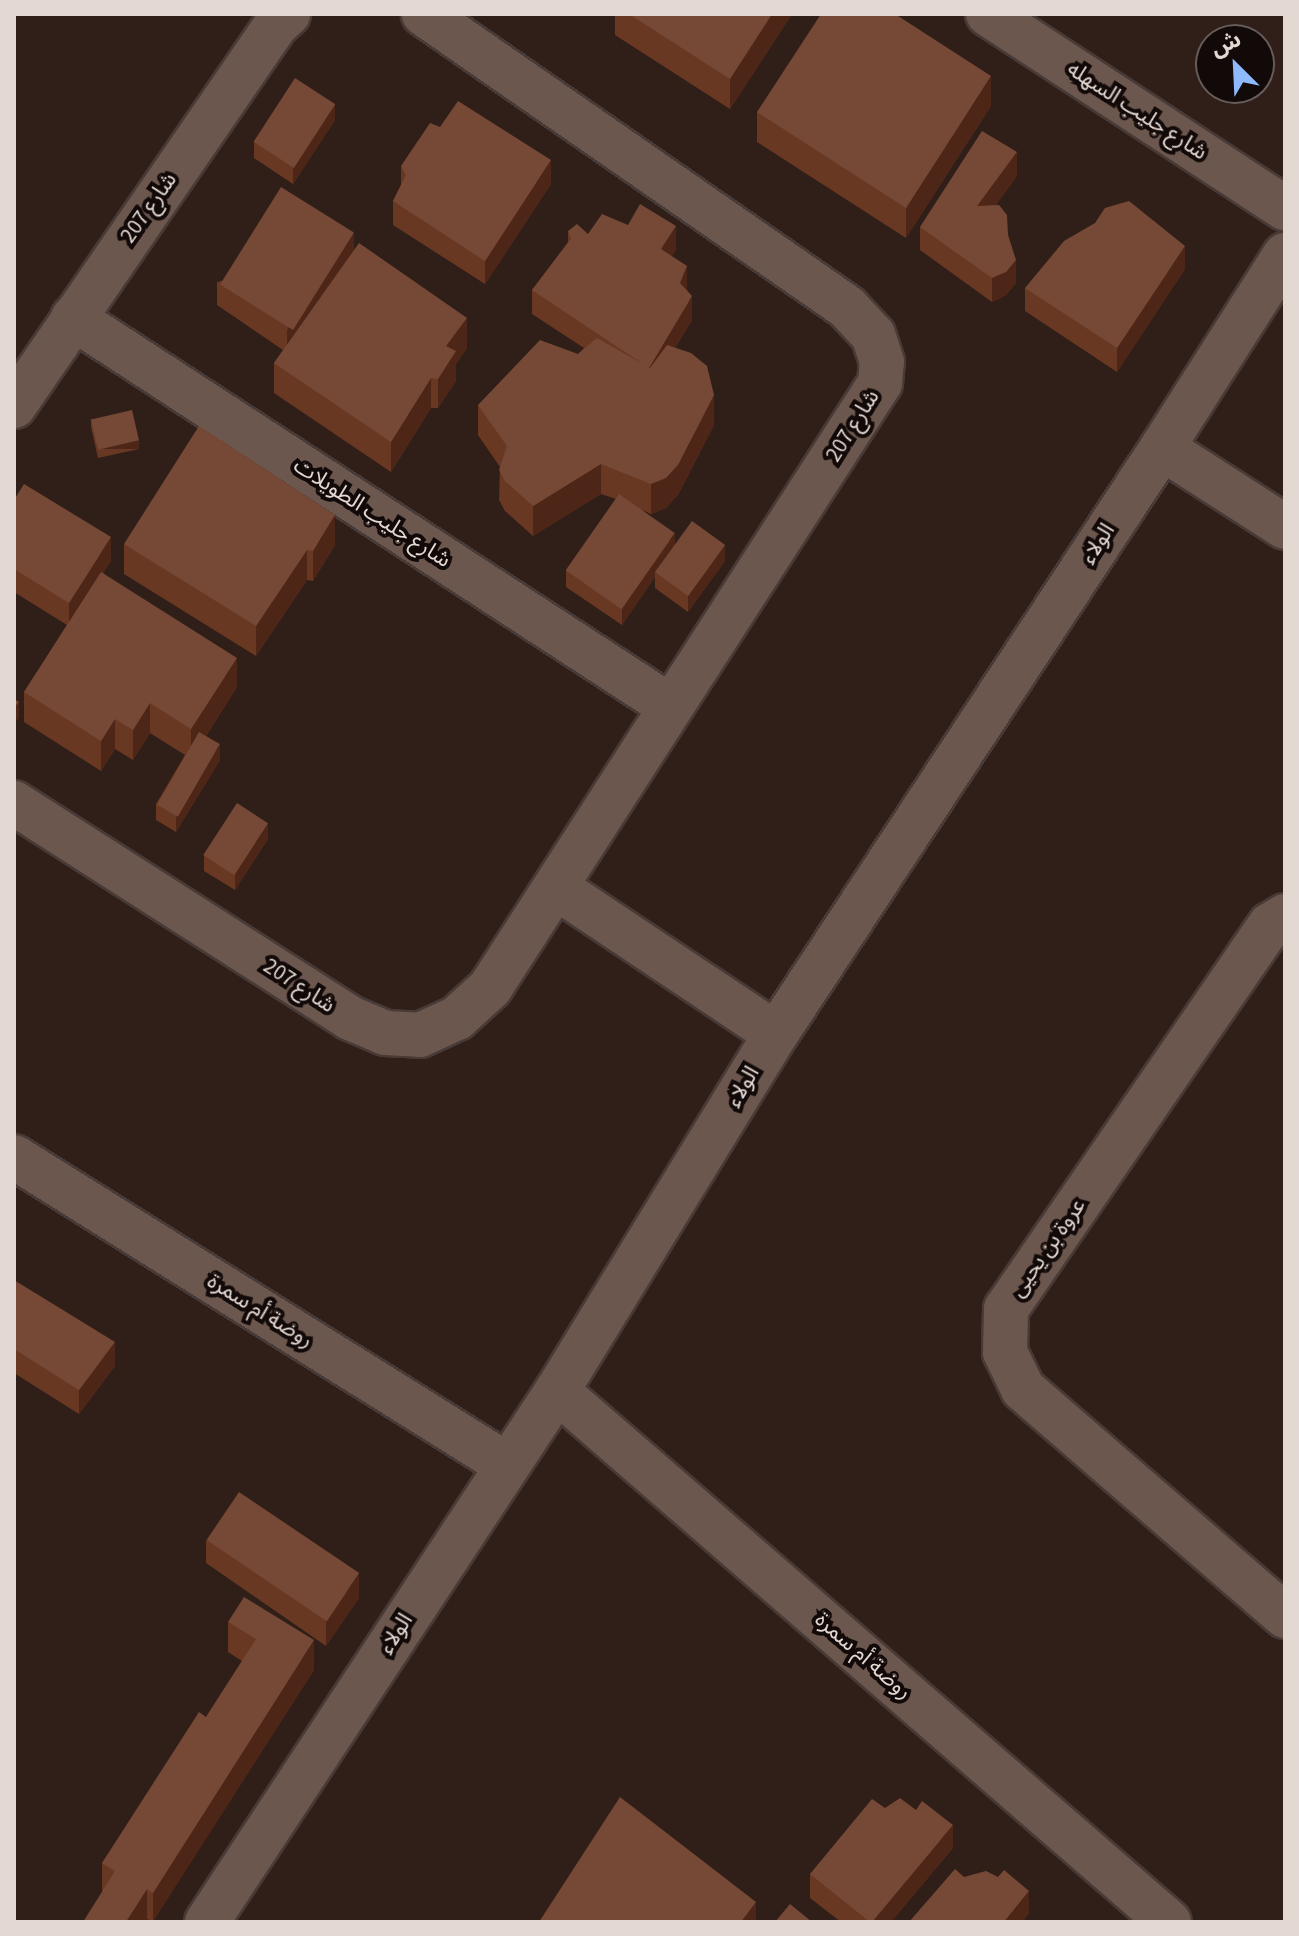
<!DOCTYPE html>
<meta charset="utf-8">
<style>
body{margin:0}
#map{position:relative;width:1299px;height:1936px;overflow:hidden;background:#301e18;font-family:"Source Sans 3","Noto Sans Arabic",sans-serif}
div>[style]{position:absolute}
.roads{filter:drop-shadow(2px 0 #483a36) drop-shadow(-2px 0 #483a36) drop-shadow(0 2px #483a36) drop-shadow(0 -2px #483a36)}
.street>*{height:44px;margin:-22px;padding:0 22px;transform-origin:22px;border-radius:22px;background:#6c574f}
.wall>*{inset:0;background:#693823}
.shaded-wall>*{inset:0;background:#4d2617;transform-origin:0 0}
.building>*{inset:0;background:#764936;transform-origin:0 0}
span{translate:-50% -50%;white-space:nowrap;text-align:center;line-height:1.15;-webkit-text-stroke:8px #120a08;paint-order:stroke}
.street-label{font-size:22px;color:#e4d8d3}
.frame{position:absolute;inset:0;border:16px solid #e4d8d3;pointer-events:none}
.north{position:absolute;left:1195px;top:24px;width:80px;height:80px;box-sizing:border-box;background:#120a08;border:2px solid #665c59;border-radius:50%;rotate:336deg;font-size:22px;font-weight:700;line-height:32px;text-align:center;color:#e4d8d3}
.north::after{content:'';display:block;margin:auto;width:28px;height:36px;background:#8eb9fc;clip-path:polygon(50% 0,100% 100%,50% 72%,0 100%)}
</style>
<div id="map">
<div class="roads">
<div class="street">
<div style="left:988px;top:14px;width:355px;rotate:33.2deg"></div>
<div style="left:73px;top:318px;width:713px;rotate:33.04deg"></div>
<div style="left:14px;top:406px;width:464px;rotate:-55.5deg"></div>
<div style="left:277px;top:24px;width:15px;rotate:-42deg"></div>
<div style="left:1162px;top:448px;width:146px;rotate:32.7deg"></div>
<div style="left:14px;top:803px;width:399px;rotate:32.6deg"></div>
<div style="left:350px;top:1018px;width:38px;rotate:23deg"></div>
<div style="left:385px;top:1033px;width:35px;rotate:3deg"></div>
<div style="left:420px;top:1035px;width:41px;rotate:-24.7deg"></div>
<div style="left:457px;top:1018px;width:45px;rotate:-42.3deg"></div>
<div style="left:490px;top:988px;width:720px;rotate:-57.19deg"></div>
<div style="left:880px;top:383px;width:21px;rotate:-85deg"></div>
<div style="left:882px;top:362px;width:28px;rotate:-108deg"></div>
<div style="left:873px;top:335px;width:38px;rotate:-133deg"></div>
<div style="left:847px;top:307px;width:515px;rotate:-145.29deg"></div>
<div style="left:557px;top:888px;width:263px;rotate:33.7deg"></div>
<div style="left:1285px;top:916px;width:17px;rotate:149deg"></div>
<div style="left:1270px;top:925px;width:466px;rotate:124.5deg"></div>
<div style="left:1006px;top:1309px;width:43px;rotate:91.3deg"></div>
<div style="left:1005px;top:1352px;width:41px;rotate:64.1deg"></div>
<div style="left:1023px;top:1389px;width:347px;rotate:40.9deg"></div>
<div style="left:14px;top:1157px;width:581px;rotate:31.99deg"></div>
<div style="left:557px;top:1391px;width:810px;rotate:40.95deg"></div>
<div style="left:207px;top:1922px;width:636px;rotate:-56.61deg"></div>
<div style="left:557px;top:1391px;width:419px;rotate:-58.5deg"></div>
<div style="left:776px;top:1034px;width:702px;rotate:-56.63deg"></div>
<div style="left:1162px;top:448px;width:229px;rotate:-57.5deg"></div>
</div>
</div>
<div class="wall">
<div style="clip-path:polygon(615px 14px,792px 14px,730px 109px,615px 35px)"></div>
<div style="clip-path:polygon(991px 106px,906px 238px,757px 142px,757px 112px)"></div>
<div style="clip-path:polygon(335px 120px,293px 184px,254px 158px,254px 142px)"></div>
<div style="clip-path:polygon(401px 166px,551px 184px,485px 284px,393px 225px,393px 201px,401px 185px)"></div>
<div style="clip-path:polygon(1017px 176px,995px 206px,1008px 235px,1016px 283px,1006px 295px,992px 302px,920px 250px,920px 227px)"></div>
<div style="clip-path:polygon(568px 231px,676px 250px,671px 256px,687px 289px,692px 320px,675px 348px,714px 425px,678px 495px,666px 508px,651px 514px,642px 510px,675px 545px,725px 561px,688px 612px,655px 588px,655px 577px,622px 625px,566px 587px,566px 571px,616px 499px,601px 494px,533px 536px,505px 511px,499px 500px,500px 467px,478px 435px,478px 405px,578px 354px,584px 348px,532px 314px,532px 290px,568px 242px)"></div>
<div style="clip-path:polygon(354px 251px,467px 348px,456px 364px,456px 381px,438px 408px,431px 408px,391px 472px,274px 393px,274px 363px,283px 350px,217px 305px,217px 282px)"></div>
<div style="clip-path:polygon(1185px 269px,1117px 372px,1025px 311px,1025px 288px)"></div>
<div style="clip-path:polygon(91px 419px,139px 449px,98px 458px,91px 427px)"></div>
<div style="clip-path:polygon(14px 500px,111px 561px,103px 573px,237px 687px,206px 736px,220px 760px,176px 832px,156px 820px,156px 804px,185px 755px,150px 733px,133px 760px,115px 749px,101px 771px,24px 722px,24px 692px,67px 625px,14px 592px)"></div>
<div style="clip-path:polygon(124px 544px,335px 545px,313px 581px,307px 580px,256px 656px,124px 574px)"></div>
<div style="clip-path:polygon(268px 839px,235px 890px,204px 871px,204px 855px)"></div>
<div style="clip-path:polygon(14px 1280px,115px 1366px,79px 1414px,14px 1373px)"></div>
<div style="clip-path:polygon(206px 1540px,359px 1598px,326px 1646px,206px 1563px)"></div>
<div style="clip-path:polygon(228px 1622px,314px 1670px,152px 1922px,102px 1892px,102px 1863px,206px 1717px,242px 1661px,228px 1652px)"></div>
<div style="clip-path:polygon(885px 1808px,953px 1848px,891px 1922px,841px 1922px,810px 1898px,810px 1874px)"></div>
</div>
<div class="shaded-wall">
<div style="clip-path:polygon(772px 14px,792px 14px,730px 109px,730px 79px)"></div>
<div style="clip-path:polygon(991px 76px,991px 106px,906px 238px,906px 208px)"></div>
<div style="clip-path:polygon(335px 104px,335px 120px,293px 184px,293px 168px)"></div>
<div style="clip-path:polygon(1017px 152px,1017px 176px,977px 230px,977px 206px)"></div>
<div style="clip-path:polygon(551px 160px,551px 184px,485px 284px,485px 261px)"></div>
<div style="clip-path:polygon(676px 226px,676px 250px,661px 273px,661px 249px)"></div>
<div style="clip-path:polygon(354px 232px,354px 255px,287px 353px,287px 330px)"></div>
<div style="clip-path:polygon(1185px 246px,1185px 269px,1117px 372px,1117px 348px)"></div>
<div style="clip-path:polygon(1016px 260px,1016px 283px,1006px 295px,992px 302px,992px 278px)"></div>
<div style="clip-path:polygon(687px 266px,687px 289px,680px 306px,680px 283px)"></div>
<div style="clip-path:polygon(692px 296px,692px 320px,649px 391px,649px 368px)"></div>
<div style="clip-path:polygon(467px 318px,467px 348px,456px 364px,456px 381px,438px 408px,438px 379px,446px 346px)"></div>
<div style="clip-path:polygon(431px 378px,431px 408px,391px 472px,391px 442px)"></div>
<div style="clip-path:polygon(714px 395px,714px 425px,678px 495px,666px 508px,651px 514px,651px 484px)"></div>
<div style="left:139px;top:440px;width:9px;height:42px;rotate:90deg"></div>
<div style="clip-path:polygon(601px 464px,601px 494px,533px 536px,533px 506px)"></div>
<div style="clip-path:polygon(335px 515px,335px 545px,313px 581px,313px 551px)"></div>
<div style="clip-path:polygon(675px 533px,675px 549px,655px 572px,655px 577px,622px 625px,622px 609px)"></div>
<div style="clip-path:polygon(111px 537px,111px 561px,69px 627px,69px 603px)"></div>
<div style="clip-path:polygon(725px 545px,725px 561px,688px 612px,688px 596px)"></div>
<div style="clip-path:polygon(307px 550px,307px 580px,256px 656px,256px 626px)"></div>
<div style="clip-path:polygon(237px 658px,237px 687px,191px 759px,191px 729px)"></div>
<div style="clip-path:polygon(19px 702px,19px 718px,14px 724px,14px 708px)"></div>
<div style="clip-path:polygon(150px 703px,150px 733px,133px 760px,133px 730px)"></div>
<div style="clip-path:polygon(115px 719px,115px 749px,101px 771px,101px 741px)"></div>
<div style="clip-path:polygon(220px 744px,220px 760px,176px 832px,176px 816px)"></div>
<div style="clip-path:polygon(268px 823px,268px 839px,235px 890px,235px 874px)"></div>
<div style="clip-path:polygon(115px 1342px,115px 1366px,79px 1414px,79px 1390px)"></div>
<div style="clip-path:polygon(359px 1574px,359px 1598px,326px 1646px,326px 1622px)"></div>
<div style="clip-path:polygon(314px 1640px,314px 1670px,153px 1922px,153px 1893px)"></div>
<div style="clip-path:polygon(953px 1825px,953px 1848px,891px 1922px,872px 1922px)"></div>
<div style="clip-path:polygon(147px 1889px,147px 1919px,145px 1922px,126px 1922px)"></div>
<div style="clip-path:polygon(1029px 1891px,1029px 1914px,1022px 1922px,1004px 1922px)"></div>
<div style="clip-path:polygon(756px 1902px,756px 1922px,741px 1922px)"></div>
</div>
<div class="building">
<div style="clip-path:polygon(629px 14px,772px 14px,730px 79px)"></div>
<div style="clip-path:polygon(821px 14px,895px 14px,991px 76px,906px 208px,757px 112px)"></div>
<div style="left:295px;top:78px;width:48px;height:76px;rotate:33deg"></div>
<div style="clip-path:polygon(458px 101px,551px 160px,485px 261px,393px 201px,406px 175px,401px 166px,430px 123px,440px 127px)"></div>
<div style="clip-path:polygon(982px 131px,1017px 152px,977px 206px,999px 205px,1007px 215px,1008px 235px,1016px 260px,1006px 272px,992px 278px,920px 227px)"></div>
<div style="left:281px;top:187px;width:86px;height:115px;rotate:32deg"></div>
<div style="clip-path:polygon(1129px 201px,1185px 246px,1117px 348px,1025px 288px,1064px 241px,1095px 223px,1105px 208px)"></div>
<div style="clip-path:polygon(640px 204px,676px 226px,661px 249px,687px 266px,680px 283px,692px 296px,649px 368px,532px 290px,571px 239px,568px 231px,577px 224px,588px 234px,602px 214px,628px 225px)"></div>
<div style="clip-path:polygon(359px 243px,467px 318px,446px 346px,456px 351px,438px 379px,431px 378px,391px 442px,274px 363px)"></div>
<div style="clip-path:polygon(597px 338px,650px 368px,667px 345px,691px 353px,707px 366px,714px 395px,678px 465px,666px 478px,651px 484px,601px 464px,533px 506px,505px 481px,499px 470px,507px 446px,478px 405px,540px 340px,578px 354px)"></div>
<div style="left:132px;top:410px;width:31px;height:42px;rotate:77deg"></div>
<div style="clip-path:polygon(199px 426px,335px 515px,313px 551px,307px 550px,256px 626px,124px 544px)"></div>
<div style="clip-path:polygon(24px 484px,111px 537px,69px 603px,14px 569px,14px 500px)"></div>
<div style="left:619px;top:494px;width:68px;height:93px;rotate:35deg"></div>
<div style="left:692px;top:521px;width:41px;height:63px;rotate:36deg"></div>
<div style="clip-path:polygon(101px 572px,237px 658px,191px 729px,150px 703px,133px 730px,115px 719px,101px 741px,24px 692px)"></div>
<div style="clip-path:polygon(14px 699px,19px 702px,14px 708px)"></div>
<div style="left:199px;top:732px;width:24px;height:84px;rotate:30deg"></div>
<div style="left:237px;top:803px;width:37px;height:62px;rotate:33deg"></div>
<div style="clip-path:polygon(14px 1280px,115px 1342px,79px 1390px,14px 1349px)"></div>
<div style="left:239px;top:1492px;width:145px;height:58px;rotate:34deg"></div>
<div style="clip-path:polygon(244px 1597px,314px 1640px,153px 1893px,147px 1889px,126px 1922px,83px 1922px,115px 1871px,102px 1863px,199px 1712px,206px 1717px,256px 1639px,228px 1622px)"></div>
<div style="clip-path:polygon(620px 1797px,756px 1902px,741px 1922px,539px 1922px)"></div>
<div style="clip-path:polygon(900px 1798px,916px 1810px,922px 1801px,953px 1825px,872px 1922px,870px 1922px,810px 1874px,872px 1799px,885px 1808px)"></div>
<div style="clip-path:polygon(955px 1869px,964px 1877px,986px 1871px,998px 1877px,1004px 1870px,1029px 1891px,1004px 1922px,909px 1922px)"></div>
<div style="clip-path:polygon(790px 1904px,812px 1922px,775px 1922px)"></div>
</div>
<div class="street-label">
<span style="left:1137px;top:111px;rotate:33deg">شارع جليب السهله</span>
<span style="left:149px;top:208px;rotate:-55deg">شارع 207</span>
<span style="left:853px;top:426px;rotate:-58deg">شارع 207</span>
<span style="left:372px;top:513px;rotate:33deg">شارع جليب الطويلات</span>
<span style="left:1098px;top:544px;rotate:-57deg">الولاء</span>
<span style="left:299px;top:986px;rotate:33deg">شارع 207</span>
<span style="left:743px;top:1087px;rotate:-59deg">الولاء</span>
<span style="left:1048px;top:1248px;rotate:-55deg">عروة بن يحيى</span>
<span style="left:260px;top:1311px;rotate:32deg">روضة أم سمرة</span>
<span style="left:396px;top:1634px;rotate:-57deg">الولاء</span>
<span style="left:863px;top:1656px;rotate:41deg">روضة أم سمرة</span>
</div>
<div class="frame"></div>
<div class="north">ش</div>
</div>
